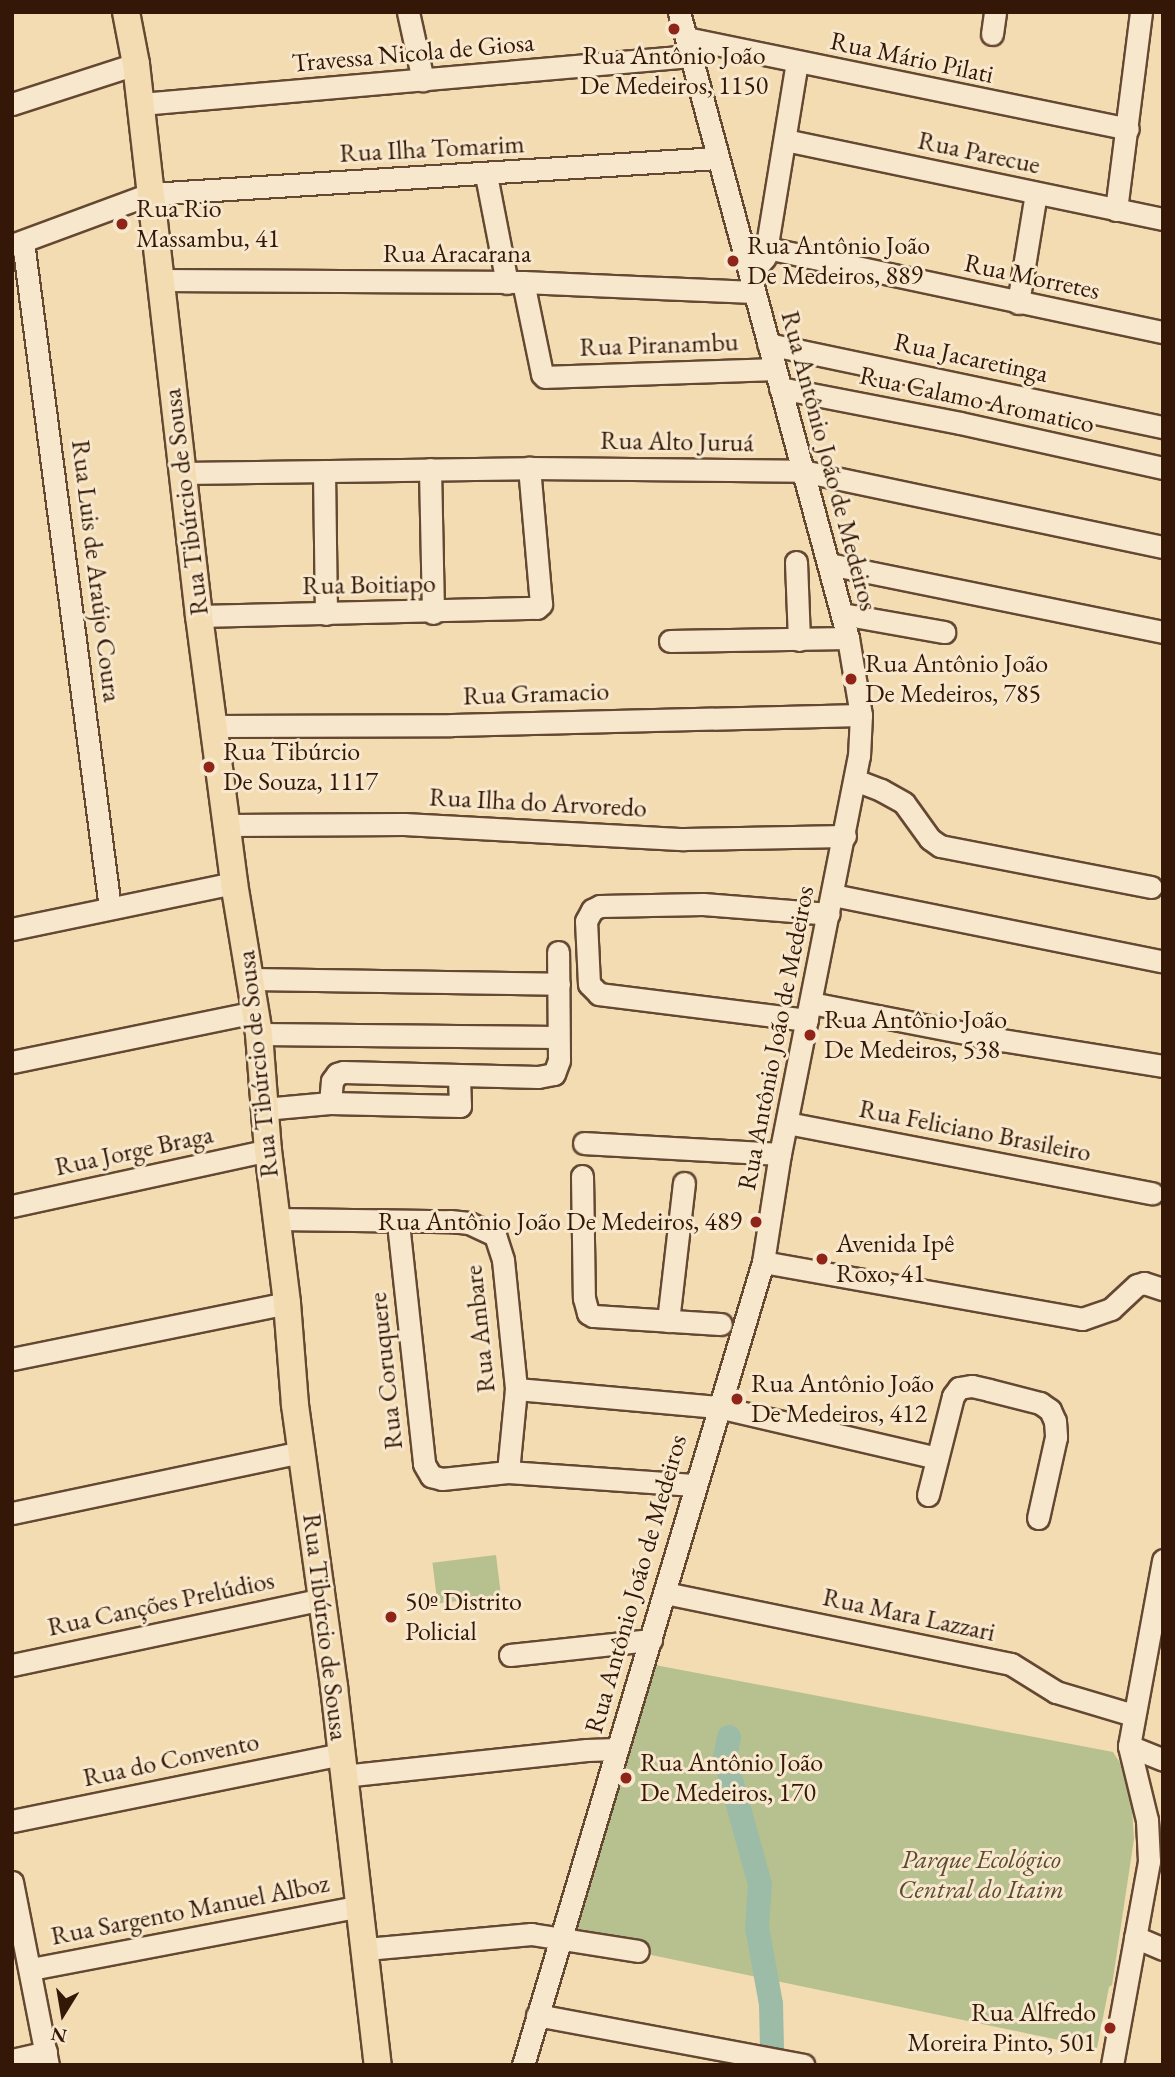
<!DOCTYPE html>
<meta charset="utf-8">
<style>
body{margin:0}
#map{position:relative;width:1175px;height:2077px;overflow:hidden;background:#f3dbb2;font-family:"EB Garamond",serif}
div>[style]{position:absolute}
.green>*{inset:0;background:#b6c18f;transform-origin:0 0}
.river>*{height:24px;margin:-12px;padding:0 12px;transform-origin:12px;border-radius:12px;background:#9dbca7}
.roads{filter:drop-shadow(2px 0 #644832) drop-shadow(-2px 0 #644832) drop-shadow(0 2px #644832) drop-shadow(0 -2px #644832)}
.minor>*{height:21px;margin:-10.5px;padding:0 10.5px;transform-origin:10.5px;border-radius:10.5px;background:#f7e8cd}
.major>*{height:26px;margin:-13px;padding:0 13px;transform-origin:13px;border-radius:13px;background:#f3dbb2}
.dots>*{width:19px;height:19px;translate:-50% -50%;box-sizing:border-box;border:4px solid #f7e8cd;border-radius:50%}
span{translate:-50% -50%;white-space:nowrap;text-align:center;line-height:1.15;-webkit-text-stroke:6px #f7e8cd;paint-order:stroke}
.street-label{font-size:26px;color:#351707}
.poi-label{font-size:26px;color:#351707}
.left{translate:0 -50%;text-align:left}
.right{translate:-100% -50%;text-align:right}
.park-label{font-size:26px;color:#5c4a30;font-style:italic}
.frame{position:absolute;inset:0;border:14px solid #351707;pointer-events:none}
.north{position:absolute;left:28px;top:1979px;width:70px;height:70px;-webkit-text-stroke:5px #f7e8cd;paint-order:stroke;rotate:191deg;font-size:19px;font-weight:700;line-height:28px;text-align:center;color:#351707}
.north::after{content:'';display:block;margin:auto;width:24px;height:32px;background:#351707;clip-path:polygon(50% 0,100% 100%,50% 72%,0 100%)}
</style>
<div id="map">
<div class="green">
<div style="left:496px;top:1555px;width:41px;height:64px;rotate:83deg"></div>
<div style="clip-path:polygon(655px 1665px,1113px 1752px,1120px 1763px,1132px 1808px,1134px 1839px,1112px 1985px,1109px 1987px,1097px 2048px,570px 1938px)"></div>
</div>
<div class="river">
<div style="left:729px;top:1737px;width:21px;rotate:101deg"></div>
<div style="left:725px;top:1758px;width:131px;rotate:74.5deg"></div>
<div style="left:760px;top:1884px;width:43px;rotate:94deg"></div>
<div style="left:757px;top:1927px;width:78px;rotate:79.7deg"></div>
<div style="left:771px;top:2004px;width:44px;rotate:88.7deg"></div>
</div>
<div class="roads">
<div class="minor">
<div style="left:408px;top:12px;width:70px;rotate:77.6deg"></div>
<div style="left:992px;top:34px;width:22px;rotate:-82deg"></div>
<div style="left:686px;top:38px;width:451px;rotate:11.6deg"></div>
<div style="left:12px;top:104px;width:130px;rotate:-17.9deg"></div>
<div style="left:141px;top:104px;width:552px;rotate:-4.99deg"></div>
<div style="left:785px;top:140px;width:386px;rotate:11.8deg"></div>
<div style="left:486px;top:175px;width:110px;rotate:79deg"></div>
<div style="left:1116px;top:210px;width:200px;rotate:-82.8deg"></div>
<div style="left:23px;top:242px;width:672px;rotate:82.56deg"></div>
<div style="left:12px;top:245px;width:147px;rotate:-20.3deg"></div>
<div style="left:150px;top:194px;width:568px;rotate:-3.63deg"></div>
<div style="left:767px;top:248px;width:405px;rotate:12deg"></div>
<div style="left:750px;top:275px;width:23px;rotate:-50deg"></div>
<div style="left:765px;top:257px;width:198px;rotate:-80.7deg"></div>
<div style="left:159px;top:280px;width:364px;rotate:0.3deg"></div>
<div style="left:523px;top:282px;width:231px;rotate:2.5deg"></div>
<div style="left:523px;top:282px;width:94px;rotate:78.3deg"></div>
<div style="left:542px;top:374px;width:4px;rotate:45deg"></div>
<div style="left:545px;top:377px;width:229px;rotate:-2deg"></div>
<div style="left:1018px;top:303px;width:111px;rotate:-80.7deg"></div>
<div style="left:768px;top:344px;width:404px;rotate:11.9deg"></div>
<div style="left:780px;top:388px;width:183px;rotate:11deg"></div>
<div style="left:960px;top:423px;width:208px;rotate:12.5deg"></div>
<div style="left:430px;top:469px;width:144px;rotate:88.8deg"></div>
<div style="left:324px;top:471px;width:143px;rotate:89.2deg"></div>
<div style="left:183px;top:473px;width:346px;rotate:-0.8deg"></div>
<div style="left:529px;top:468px;width:273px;rotate:0.6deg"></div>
<div style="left:802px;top:471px;width:369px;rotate:11.9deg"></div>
<div style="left:796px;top:562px;width:78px;rotate:87.8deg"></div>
<div style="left:829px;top:564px;width:341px;rotate:11.5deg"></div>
<div style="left:842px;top:614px;width:104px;rotate:10deg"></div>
<div style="left:199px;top:616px;width:338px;rotate:-1.4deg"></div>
<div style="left:537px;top:608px;width:6px;rotate:-45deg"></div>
<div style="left:541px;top:604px;width:137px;rotate:-95deg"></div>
<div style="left:670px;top:641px;width:178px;rotate:-1deg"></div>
<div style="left:214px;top:726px;width:238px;rotate:-0.2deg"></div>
<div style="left:452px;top:725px;width:409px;rotate:-1.4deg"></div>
<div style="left:855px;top:780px;width:28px;rotate:21deg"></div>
<div style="left:881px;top:790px;width:26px;rotate:29deg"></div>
<div style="left:904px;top:803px;width:44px;rotate:54.2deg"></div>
<div style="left:930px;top:839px;width:12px;rotate:35deg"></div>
<div style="left:940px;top:846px;width:215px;rotate:11deg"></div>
<div style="left:228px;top:825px;width:176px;rotate:-0.3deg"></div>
<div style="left:404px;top:824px;width:280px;rotate:3.1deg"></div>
<div style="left:684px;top:839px;width:161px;rotate:-1.1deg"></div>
<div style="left:833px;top:895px;width:335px;rotate:11.4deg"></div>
<div style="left:12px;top:929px;width:227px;rotate:-11.7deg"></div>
<div style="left:252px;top:979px;width:307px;rotate:0.9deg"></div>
<div style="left:811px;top:1003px;width:195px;rotate:11deg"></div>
<div style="left:1002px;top:1040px;width:163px;rotate:9.2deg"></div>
<div style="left:807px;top:1020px;width:210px;rotate:-172.9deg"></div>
<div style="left:599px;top:994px;width:14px;rotate:-135deg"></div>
<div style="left:589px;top:984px;width:63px;rotate:-92.7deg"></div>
<div style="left:586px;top:921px;width:13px;rotate:-61deg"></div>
<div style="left:592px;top:910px;width:9px;rotate:-27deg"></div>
<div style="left:600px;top:906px;width:103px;rotate:-1.1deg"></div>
<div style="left:703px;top:904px;width:126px;rotate:4.5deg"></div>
<div style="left:259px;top:1034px;width:298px;rotate:0.6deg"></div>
<div style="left:12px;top:1062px;width:249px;rotate:-11.6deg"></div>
<div style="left:330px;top:1103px;width:22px;rotate:-85deg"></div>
<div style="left:332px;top:1081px;width:9px;rotate:-54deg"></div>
<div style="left:337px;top:1074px;width:6px;rotate:-18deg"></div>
<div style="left:343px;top:1072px;width:195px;rotate:1.5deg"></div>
<div style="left:538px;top:1077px;width:16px;rotate:-11deg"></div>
<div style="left:554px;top:1074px;width:15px;rotate:-70deg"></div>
<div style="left:559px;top:1060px;width:108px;rotate:-90.5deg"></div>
<div style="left:264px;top:1109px;width:66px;rotate:-5.2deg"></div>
<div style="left:330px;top:1103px;width:130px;rotate:1.3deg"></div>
<div style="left:460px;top:1106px;width:31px;rotate:-92deg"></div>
<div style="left:787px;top:1123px;width:372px;rotate:10.9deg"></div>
<div style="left:584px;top:1143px;width:196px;rotate:3.2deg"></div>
<div style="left:582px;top:1176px;width:122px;rotate:89.1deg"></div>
<div style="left:584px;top:1298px;width:16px;rotate:75deg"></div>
<div style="left:588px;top:1313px;width:6px;rotate:31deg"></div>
<div style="left:593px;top:1316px;width:128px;rotate:3.6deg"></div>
<div style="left:12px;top:1206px;width:262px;rotate:-12.3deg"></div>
<div style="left:275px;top:1219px;width:175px;rotate:0.7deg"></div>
<div style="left:450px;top:1221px;width:19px;rotate:6deg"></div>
<div style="left:469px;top:1223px;width:29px;rotate:25deg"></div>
<div style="left:495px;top:1235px;width:26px;rotate:72deg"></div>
<div style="left:503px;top:1260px;width:130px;rotate:84.2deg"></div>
<div style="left:516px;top:1389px;width:83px;rotate:95.5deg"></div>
<div style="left:398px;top:1223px;width:242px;rotate:83.8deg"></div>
<div style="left:424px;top:1464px;width:14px;rotate:60deg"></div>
<div style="left:431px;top:1476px;width:11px;rotate:15deg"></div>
<div style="left:442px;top:1479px;width:66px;rotate:-6.1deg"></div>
<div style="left:508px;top:1472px;width:186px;rotate:4deg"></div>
<div style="left:763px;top:1262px;width:324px;rotate:10.1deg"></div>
<div style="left:1082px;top:1319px;width:31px;rotate:-19deg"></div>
<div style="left:1111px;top:1309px;width:35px;rotate:-43deg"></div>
<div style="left:1137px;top:1285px;width:7px;rotate:-16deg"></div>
<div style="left:1144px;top:1283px;width:20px;rotate:18deg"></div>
<div style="left:668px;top:1321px;width:139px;rotate:-83.4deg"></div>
<div style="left:12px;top:1359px;width:281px;rotate:-11.5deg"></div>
<div style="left:516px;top:1389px;width:203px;rotate:5.1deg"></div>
<div style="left:718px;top:1407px;width:225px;rotate:13.1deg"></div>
<div style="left:928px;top:1495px;width:102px;rotate:-75.8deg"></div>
<div style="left:953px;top:1396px;width:10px;rotate:-53deg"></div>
<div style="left:959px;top:1388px;width:13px;rotate:-9deg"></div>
<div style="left:972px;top:1386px;width:17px;rotate:13deg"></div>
<div style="left:989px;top:1390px;width:53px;rotate:14.3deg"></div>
<div style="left:1040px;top:1403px;width:12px;rotate:35deg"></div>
<div style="left:1050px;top:1410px;width:12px;rotate:66deg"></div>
<div style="left:1055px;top:1421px;width:16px;rotate:86deg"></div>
<div style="left:1056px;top:1437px;width:83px;rotate:102.5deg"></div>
<div style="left:12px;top:1513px;width:296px;rotate:-11.9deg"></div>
<div style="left:665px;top:1593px;width:353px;rotate:11.6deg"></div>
<div style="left:1011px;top:1664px;width:53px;rotate:31.9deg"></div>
<div style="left:1056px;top:1692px;width:80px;rotate:16.6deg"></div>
<div style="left:510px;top:1655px;width:142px;rotate:-6.1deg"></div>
<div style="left:12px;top:1665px;width:317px;rotate:-12deg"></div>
<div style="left:1129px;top:1746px;width:37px;rotate:22deg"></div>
<div style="left:343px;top:1776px;width:245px;rotate:-6.1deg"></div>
<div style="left:587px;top:1750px;width:30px;rotate:-2deg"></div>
<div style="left:12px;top:1821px;width:335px;rotate:-11.5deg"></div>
<div style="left:12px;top:1882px;width:187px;rotate:78.9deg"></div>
<div style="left:1135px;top:1937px;width:30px;rotate:23deg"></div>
<div style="left:366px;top:1949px;width:166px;rotate:-5.2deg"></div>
<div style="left:531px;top:1934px;width:108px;rotate:9deg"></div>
<div style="left:31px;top:1969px;width:335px;rotate:-10.8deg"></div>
<div style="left:537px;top:2015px;width:271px;rotate:10.6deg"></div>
<div style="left:12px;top:2060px;width:35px;rotate:-13deg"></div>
<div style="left:523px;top:2065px;width:838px;rotate:-73.36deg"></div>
<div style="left:763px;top:1262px;width:109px;rotate:-81.1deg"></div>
<div style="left:780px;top:1154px;width:406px;rotate:-78.8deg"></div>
<div style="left:859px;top:756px;width:41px;rotate:-87.2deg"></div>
<div style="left:861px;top:715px;width:78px;rotate:-99.6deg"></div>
<div style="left:848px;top:638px;width:648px;rotate:-105.11deg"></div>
<div style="left:1112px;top:2065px;width:207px;rotate:-79.7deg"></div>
<div style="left:1149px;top:1861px;width:41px;rotate:-92.8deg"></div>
<div style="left:1147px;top:1820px;width:76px;rotate:-103.7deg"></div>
<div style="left:1129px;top:1746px;width:189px;rotate:-79.6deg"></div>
</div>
<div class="major">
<div style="left:126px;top:12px;width:53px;rotate:79.1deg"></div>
<div style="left:136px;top:64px;width:556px;rotate:83.49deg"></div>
<div style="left:199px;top:616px;width:269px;rotate:82.5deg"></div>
<div style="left:234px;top:883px;width:153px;rotate:80.6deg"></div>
<div style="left:259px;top:1034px;width:116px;rotate:85.6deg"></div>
<div style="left:268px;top:1150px;width:154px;rotate:82.9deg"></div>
<div style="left:287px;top:1303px;width:102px;rotate:85.5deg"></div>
<div style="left:295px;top:1405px;width:285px;rotate:82.1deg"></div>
<div style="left:334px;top:1687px;width:381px;rotate:83.4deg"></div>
</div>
</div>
<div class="dots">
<div style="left:674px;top:29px;background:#8f2418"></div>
<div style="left:122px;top:224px;background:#8f2418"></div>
<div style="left:733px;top:261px;background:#8f2418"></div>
<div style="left:851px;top:679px;background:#8f2418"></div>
<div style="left:209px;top:767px;background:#8f2418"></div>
<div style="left:810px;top:1035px;background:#8f2418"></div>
<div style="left:756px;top:1222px;background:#8f2418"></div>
<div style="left:822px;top:1259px;background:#8f2418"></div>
<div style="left:737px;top:1399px;background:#8f2418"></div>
<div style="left:391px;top:1617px;background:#8f2418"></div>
<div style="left:626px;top:1778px;background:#8f2418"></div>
<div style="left:1110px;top:2028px;background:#8f2418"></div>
</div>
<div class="street-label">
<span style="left:413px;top:53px;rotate:-5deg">Travessa Nicola de Giosa</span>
<span style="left:912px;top:58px;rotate:12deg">Rua Mário Pilati</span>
<span style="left:432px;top:149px;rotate:-3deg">Rua Ilha Tomarim</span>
<span style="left:979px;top:153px;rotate:12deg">Rua Parecue</span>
<span style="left:457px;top:254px">Rua Aracarana</span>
<span style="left:1032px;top:277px;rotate:12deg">Rua Morretes</span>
<span style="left:659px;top:345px;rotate:-2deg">Rua Piranambu</span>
<span style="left:971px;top:358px;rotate:12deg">Rua Jacaretinga</span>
<span style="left:977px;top:400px;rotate:12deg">Rua Calamo Aromatico</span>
<span style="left:677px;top:442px;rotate:1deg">Rua Alto Juruá</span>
<span style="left:829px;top:461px;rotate:75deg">Rua Antônio João de Medeiros</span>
<span style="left:186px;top:502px;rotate:-97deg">Rua Tibúrcio de Sousa</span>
<span style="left:96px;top:571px;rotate:83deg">Rua Luis de Araújo Coura</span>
<span style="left:369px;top:585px;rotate:-1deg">Rua Boitiapo</span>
<span style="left:536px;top:694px;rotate:-2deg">Rua Gramacio</span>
<span style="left:538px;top:803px;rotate:3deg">Rua Ilha do Arvoredo</span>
<span style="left:776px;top:1038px;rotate:-79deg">Rua Antônio João de Medeiros</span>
<span style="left:258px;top:1064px;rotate:-96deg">Rua Tibúrcio de Sousa</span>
<span style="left:975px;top:1131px;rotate:11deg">Rua Feliciano Brasileiro</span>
<span style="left:134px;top:1151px;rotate:-12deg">Rua Jorge Braga</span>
<span style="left:480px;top:1329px;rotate:-96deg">Rua Ambare</span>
<span style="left:386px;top:1371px;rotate:-96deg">Rua Coruquere</span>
<span style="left:636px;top:1584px;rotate:-74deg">Rua Antônio João de Medeiros</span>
<span style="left:161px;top:1604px;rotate:-12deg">Rua Canções Prelúdios</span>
<span style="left:909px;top:1615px;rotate:12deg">Rua Mara Lazzari</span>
<span style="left:325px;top:1627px;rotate:83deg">Rua Tibúrcio de Sousa</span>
<span style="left:171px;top:1760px;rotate:-12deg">Rua do Convento</span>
<span style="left:190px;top:1910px;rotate:-11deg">Rua Sargento Manuel Alboz</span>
</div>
<div class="poi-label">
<span style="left:674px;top:71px">Rua Antônio João<br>De Medeiros, 1150</span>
<span class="left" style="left:136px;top:224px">Rua Rio<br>Massambu, 41</span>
<span class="left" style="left:747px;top:261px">Rua Antônio João<br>De Medeiros, 889</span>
<span class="left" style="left:865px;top:679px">Rua Antônio João<br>De Medeiros, 785</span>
<span class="left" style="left:223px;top:767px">Rua Tibúrcio<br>De Souza, 1117</span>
<span class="left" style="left:824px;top:1035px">Rua Antônio João<br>De Medeiros, 538</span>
<span class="right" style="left:742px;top:1222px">Rua Antônio João De Medeiros, 489</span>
<span class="left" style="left:836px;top:1259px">Avenida Ipê<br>Roxo, 41</span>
<span class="left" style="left:751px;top:1399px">Rua Antônio João<br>De Medeiros, 412</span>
<span class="left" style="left:405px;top:1617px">50º Distrito<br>Policial</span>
<span class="left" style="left:640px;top:1778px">Rua Antônio João<br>De Medeiros, 170</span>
<span class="right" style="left:1096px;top:2028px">Rua Alfredo<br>Moreira Pinto, 501</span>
</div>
<div class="park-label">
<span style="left:981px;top:1875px">Parque Ecológico<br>Central do Itaim</span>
</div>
<div class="frame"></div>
<div class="north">N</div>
</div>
